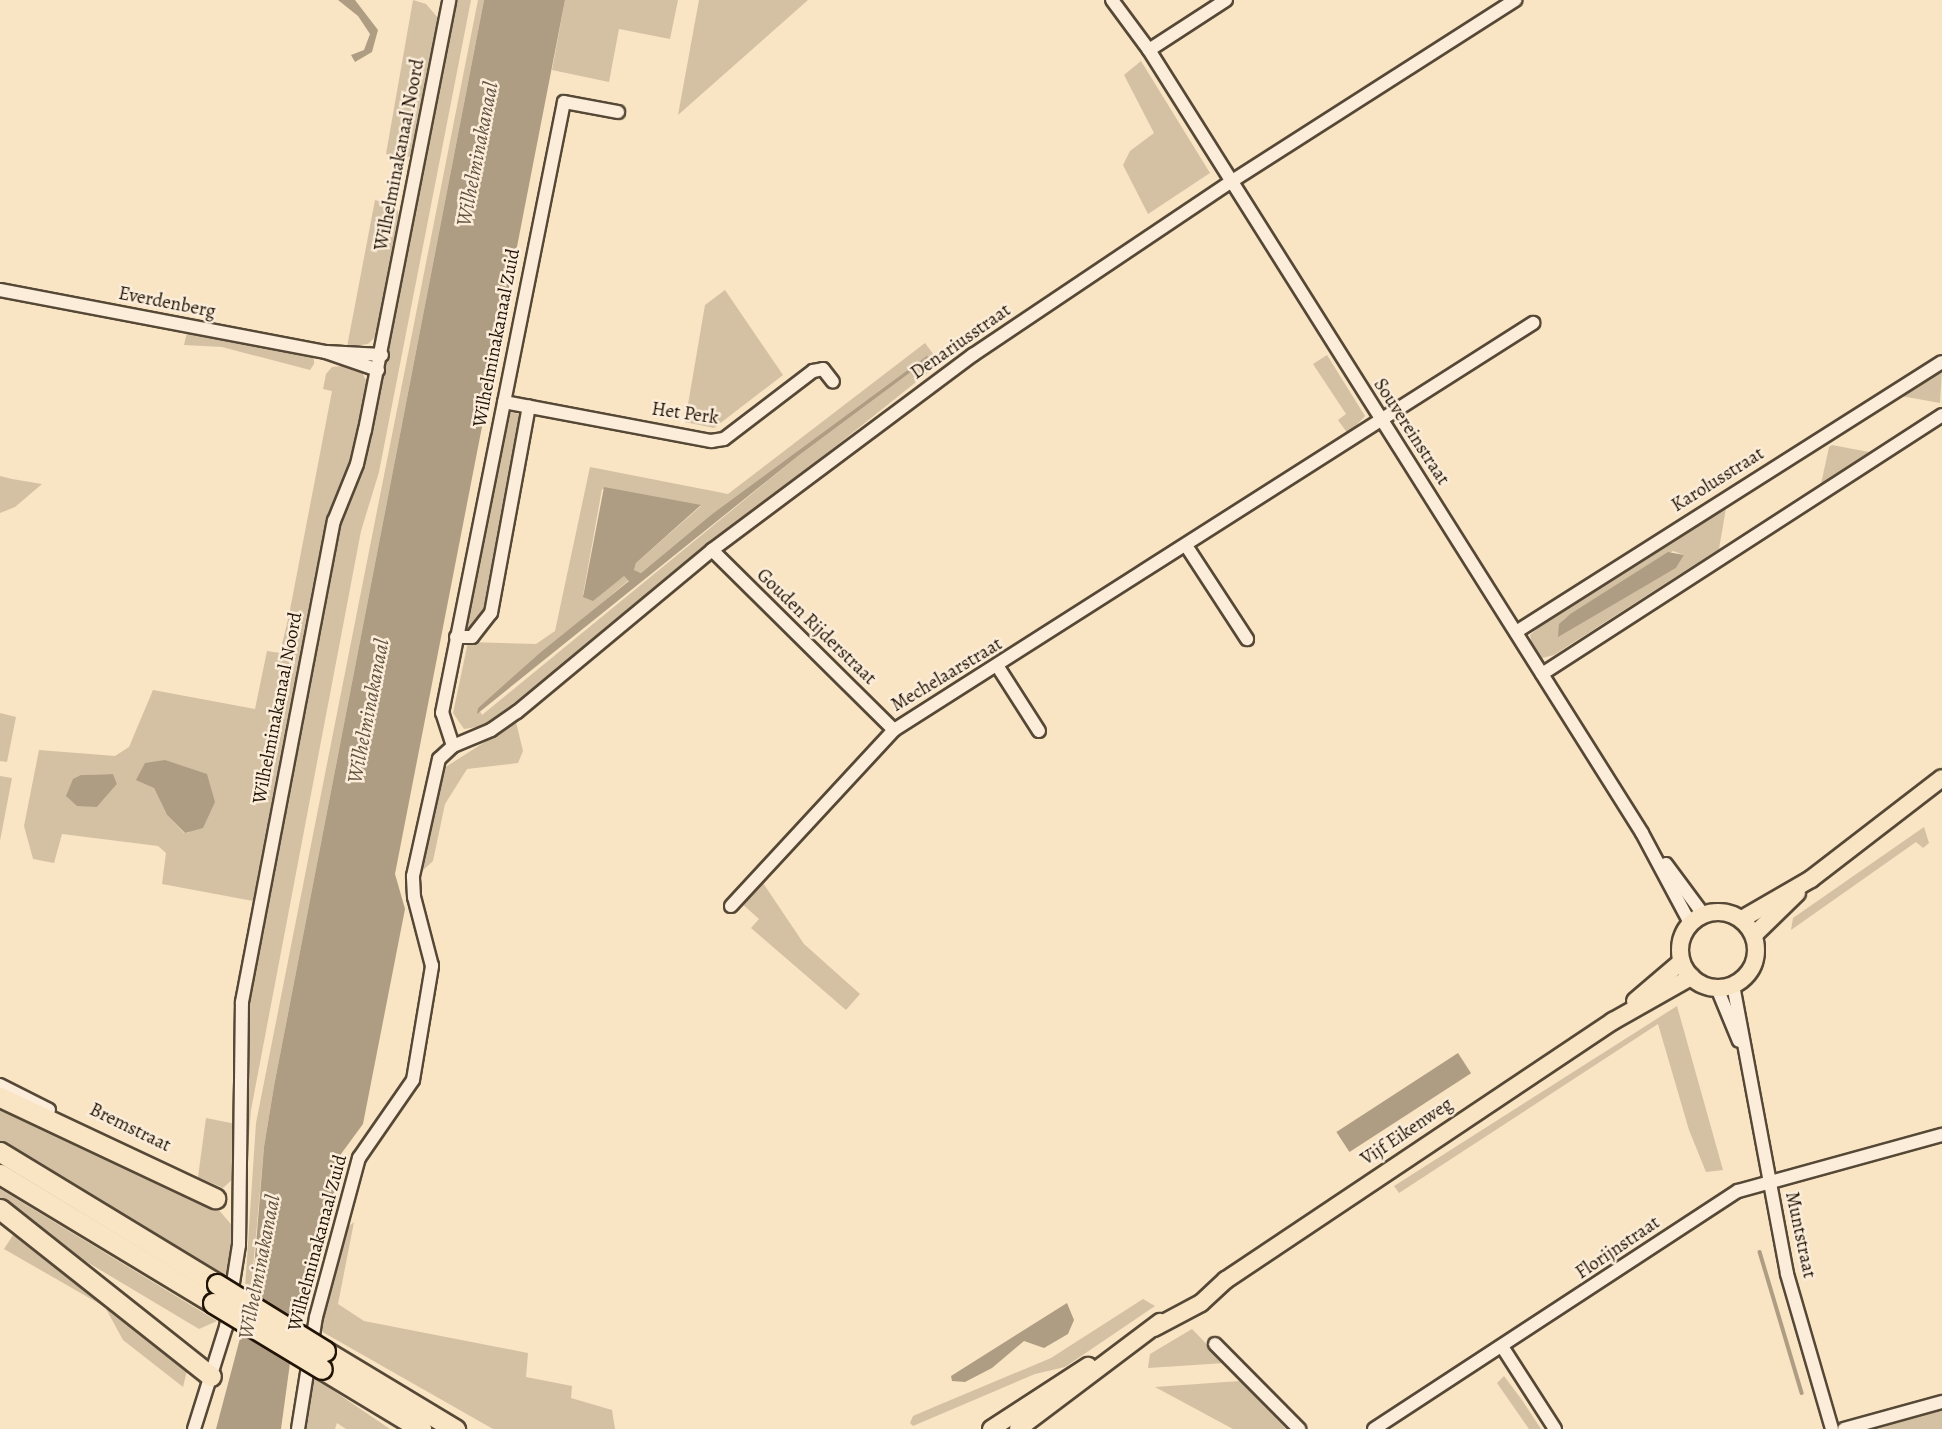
<!DOCTYPE html>
<style>
body{margin:0}
#map{position:relative;width:1942px;height:1429px;overflow:hidden;background:#f9e4c4;font-family:Alegreya,serif}
div>[style]{position:absolute}
.green>*{inset:0;background:#d4c1a4}
.water>*{inset:0;background:#af9d83;transform-origin:0 0}
.stream>*{height:3.5px;margin:-1.75px;padding:0 1.75px;transform-origin:1.75px;border-radius:1.75px;background:#af9d83}
.roads{filter:drop-shadow(2px 0 #564836) drop-shadow(-2px 0 #564836) drop-shadow(0 2px #564836) drop-shadow(0 -2px #564836)}
.minor>*{height:12px;margin:-6px;padding:0 6px;transform-origin:6px;border-radius:6px;background:#fbedd9}
.major>*{height:16px;margin:-8px;padding:0 8px;transform-origin:8px;border-radius:8px;background:#f9e4c4}
.major>.ring{margin:-8px;padding:0;box-sizing:content-box;background:none;border:16px solid #f9e4c4;border-radius:50%}
.highway>*{height:19px;margin:-9.5px;padding:0 9.5px;transform-origin:9.5px;border-radius:9.5px;background:#f9e4c4}
.bridges{filter:drop-shadow(2px 0 #201406) drop-shadow(-2px 0 #201406) drop-shadow(0 2px #201406) drop-shadow(0 -2px #201406)}
.highway-bridge>*{height:19px;margin:-9.5px;padding:0 9.5px;transform-origin:9.5px;border-radius:9.5px;background:#f9e4c4}
span{translate:-50% -50%;white-space:nowrap;text-align:center;line-height:1.15;-webkit-text-stroke:5px #fbedd9;paint-order:stroke}
.street-label{font-size:19px;color:#201406}
.water-label{font-size:21px;color:#60523e;font-style:italic}
</style>
<div id="map">
<div class="green">
<div style="clip-path:polygon(413px 0,426px 4px,439px 19px,414px 155px,400px 160px,386px 154px)"></div>
<div style="clip-path:polygon(455px 0,471px 0,379px 472px,361px 531px,251px 1110px,247px 1159px,245px 1033px,256px 962px,339px 527px,371px 439px)"></div>
<div style="clip-path:polygon(478px 0,484px 0,274px 1086px,264px 1147px,251px 1290px,245px 1288px,256px 1123px)"></div>
<div style="clip-path:polygon(565px 0,678px 0,670px 39px,619px 29px,609px 82px,552px 70px)"></div>
<div style="clip-path:polygon(699px 0,808px 0,678px 115px)"></div>
<div style="clip-path:polygon(1141px 61px,1210px 173px,1148px 214px,1123px 165px,1130px 151px,1154px 133px,1124px 75px)"></div>
<div style="clip-path:polygon(375px 200px,396px 206px,401px 221px,378px 334px,368px 344px,347px 347px)"></div>
<div style="clip-path:polygon(725px 290px,783px 375px,714px 428px,685px 422px,705px 305px)"></div>
<div style="clip-path:polygon(187px 332px,314px 357px,314px 364px,310px 370px,222px 347px,184px 345px)"></div>
<div style="clip-path:polygon(evenodd,925px 343px,940px 363px,510px 706px,483px 726px,464px 729px,453px 713px,468px 642px,536px 644px,555px 631px,590px 467px,728px 494px,925px 343px,928px 355px,927px 360px,798px 456px,482px 715px,478px 708px,629px 580px,624px 576px,583px 595px,602px 489px,701px 506px,636px 563px,634px 570px,641px 573px,712px 514px,928px 355px)"></div>
<div style="clip-path:polygon(1327px 355px,1365px 416px,1348px 434px,1338px 420px,1346px 414px,1313px 364px)"></div>
<div style="clip-path:polygon(evenodd,342px 366px,362px 372px,369px 387px,353px 459px,327px 517px,253px 901px,162px 884px,166px 853px,158px 846px,62px 834px,54px 863px,33px 859px,24px 826px,39px 750px,115px 756px,129px 747px,153px 690px,255px 709px,267px 651px,280px 653px,289px 615px,332px 391px,323px 389px,326px 374px,332px 367px,342px 366px,113px 774px,117px 784px,97px 807px,81px 775px,113px 774px,342px 366px,154px 788px,190px 832px,184px 833px,167px 815px,154px 788px)"></div>
<div style="clip-path:polygon(1942px 369px,1940px 403px,1901px 396px)"></div>
<div style="clip-path:polygon(509px 412px,523px 415px,484px 616px,472px 634px,466px 633px)"></div>
<div style="clip-path:polygon(1832px 445px,1869px 452px,1821px 484px,1829px 447px)"></div>
<div style="clip-path:polygon(0 476px,12px 479px,42px 484px,15px 507px,0 513px)"></div>
<div style="clip-path:polygon(evenodd,1726px 508px,1719px 549px,1554px 655px,1542px 658px,1534px 653px,1530px 635px,1538px 628px,1726px 508px,1673px 551px,1684px 555px,1676px 568px,1560px 635px,1563px 620px,1570px 614px,1673px 551px)"></div>
<div style="clip-path:polygon(0 713px,16px 717px,7px 762px,0 761px)"></div>
<div style="clip-path:polygon(516px 722px,523px 751px,518px 763px,467px 769px,445px 804px,433px 861px,421px 872px,441px 770px)"></div>
<div style="clip-path:polygon(0 776px,12px 778px,0 841px)"></div>
<div style="clip-path:polygon(1924px 827px,1929px 843px,1923px 848px,1916px 842px,1791px 930px,1793px 918px)"></div>
<div style="clip-path:polygon(761px 880px,804px 944px,860px 994px,846px 1010px,751px 928px,759px 919px,740px 902px)"></div>
<div style="clip-path:polygon(1677px 1006px,1723px 1170px,1706px 1172px,1689px 1130px,1658px 1024px,1399px 1193px,1394px 1186px)"></div>
<div style="clip-path:polygon(0 1106px,218px 1209px,235px 1229px,227px 1279px,0 1142px)"></div>
<div style="clip-path:polygon(206px 1118px,236px 1124px,234px 1178px,223px 1188px,198px 1177px)"></div>
<div style="clip-path:polygon(0 1189px,217px 1321px,199px 1329px,0 1210px)"></div>
<div style="clip-path:polygon(354px 1222px,338px 1304px,364px 1321px,528px 1353px,526px 1377px,572px 1386px,571px 1398px,612px 1410px,615px 1429px,493px 1429px,319px 1330px,329px 1282px,347px 1228px)"></div>
<div style="clip-path:polygon(15px 1232px,189px 1362px,183px 1387px,123px 1340px,105px 1307px,4px 1249px)"></div>
<div style="clip-path:polygon(1143px 1299px,1155px 1306px,1065px 1367px,1035px 1374px,913px 1426px,910px 1423px,913px 1416px,934px 1407px,1051px 1358px)"></div>
<div style="clip-path:polygon(1192px 1329px,1225px 1363px,1148px 1368px,1150px 1354px)"></div>
<div style="clip-path:polygon(310px 1376px,328px 1387px,390px 1429px,346px 1429px,337px 1423px,335px 1429px,304px 1429px)"></div>
<div style="clip-path:polygon(1504px 1376px,1522px 1400px,1541px 1429px,1529px 1429px,1497px 1383px)"></div>
<div style="clip-path:polygon(1240px 1381px,1286px 1429px,1233px 1429px,1155px 1387px)"></div>
<div style="clip-path:polygon(1942px 1407px,1942px 1429px,1860px 1429px)"></div>
</div>
<div class="water">
<div style="clip-path:polygon(338px 0,355px 0,378px 30px,372px 52px,355px 62px,351px 55px,364px 50px,370px 34px,358px 16px)"></div>
<div style="clip-path:polygon(484px 0,565px 0,395px 874px,405px 909px,363px 1124px,341px 1154px,336px 1186px,296px 1319px,281px 1429px,216px 1429px,252px 1293px,264px 1147px,274px 1086px)"></div>
<div style="clip-path:polygon(928px 355px,927px 360px,798px 456px,477px 714px,478px 708px,541px 652px,629px 581px,624px 576px,593px 601px,583px 597px,604px 487px,701px 505px,636px 563px,634px 570px,641px 573px,712px 514px)"></div>
<div style="clip-path:polygon(1668px 552px,1684px 555px,1676px 568px,1558px 637px,1559px 624px,1570px 614px)"></div>
<div style="clip-path:polygon(165px 760px,207px 774px,215px 802px,203px 828px,185px 833px,167px 815px,154px 788px,136px 780px,145px 763px)"></div>
<div style="clip-path:polygon(113px 774px,117px 784px,97px 807px,77px 806px,66px 796px,73px 779px,81px 775px)"></div>
<div style="left:1458px;top:1053px;width:24px;height:145px;rotate:57deg"></div>
<div style="clip-path:polygon(1067px 1303px,1074px 1320px,1068px 1334px,1044px 1348px,1024px 1341px,992px 1368px,965px 1382px,952px 1381px,951px 1376px)"></div>
</div>
<div class="stream">
<div style="left:1760px;top:1252px;width:147px;rotate:73.4deg"></div>
</div>
<div class="roads">
<div class="minor">
<div style="left:1112px;top:0;width:62px;rotate:53.5deg"></div>
<div style="left:1226px;top:0;width:92px;rotate:147deg"></div>
<div style="left:1149px;top:50px;width:925px;rotate:57.8deg"></div>
<div style="left:1642px;top:833px;width:102px;rotate:61.9deg"></div>
<div style="left:0;top:290px;width:332px;rotate:10.8deg"></div>
<div style="left:378px;top:370px;width:55px;rotate:-160.9deg"></div>
<div style="left:326px;top:352px;width:56px;rotate:3.1deg"></div>
<div style="left:504px;top:402px;width:211px;rotate:10.7deg"></div>
<div style="left:711px;top:441px;width:13px;rotate:-9deg"></div>
<div style="left:724px;top:439px;width:112px;rotate:-37.4deg"></div>
<div style="left:813px;top:371px;width:10px;rotate:-11deg"></div>
<div style="left:823px;top:369px;width:16px;rotate:52deg"></div>
<div style="left:1187px;top:547px;width:110px;rotate:56.9deg"></div>
<div style="left:712px;top:550px;width:256px;rotate:44.7deg"></div>
<div style="left:1516px;top:632px;width:504px;rotate:-32.37deg"></div>
<div style="left:456px;top:637px;width:16px"></div>
<div style="left:472px;top:637px;width:31px;rotate:-52deg"></div>
<div style="left:491px;top:613px;width:210px;rotate:-79.6deg"></div>
<div style="left:998px;top:667px;width:76px;rotate:57.4deg"></div>
<div style="left:1542px;top:674px;width:477px;rotate:-32.9deg"></div>
<div style="left:453px;top:746px;width:35px;rotate:-108deg"></div>
<div style="left:442px;top:713px;width:623px;rotate:-78.71deg"></div>
<div style="left:564px;top:102px;width:55px;rotate:10.5deg"></div>
<div style="left:1666px;top:864px;width:62px;rotate:53.5deg"></div>
<div style="left:731px;top:906px;width:240px;rotate:-47.2deg"></div>
<div style="left:894px;top:730px;width:758px;rotate:-32.49deg"></div>
<div style="left:1733px;top:985px;width:294px;rotate:79.4deg"></div>
<div style="left:1787px;top:1274px;width:161px;rotate:73.8deg"></div>
<div style="left:1717px;top:988px;width:57px;rotate:67.5deg"></div>
<div style="left:0;top:1085px;width:55px;rotate:27deg"></div>
<div style="left:1215px;top:1344px;width:120px;rotate:45.3deg"></div>
<div style="left:1503px;top:1348px;width:96px;rotate:57.3deg"></div>
<div style="left:194px;top:1429px;width:107px;rotate:-72.6deg"></div>
<div style="left:226px;top:1327px;width:83px;rotate:-81deg"></div>
<div style="left:239px;top:1245px;width:243px;rotate:-89.3deg"></div>
<div style="left:242px;top:1002px;width:490px;rotate:-79.2deg"></div>
<div style="left:334px;top:521px;width:61px;rotate:-68deg"></div>
<div style="left:357px;top:464px;width:35px;rotate:-77deg"></div>
<div style="left:365px;top:430px;width:438px;rotate:-78.9deg"></div>
<div style="left:298px;top:1429px;width:113px;rotate:-80.9deg"></div>
<div style="left:316px;top:1317px;width:165px;rotate:-74.9deg"></div>
<div style="left:359px;top:1158px;width:95px;rotate:-55.3deg"></div>
<div style="left:413px;top:1080px;width:116px;rotate:-80.5deg"></div>
<div style="left:432px;top:966px;width:71px;rotate:-104.6deg"></div>
<div style="left:414px;top:897px;width:21px;rotate:-93deg"></div>
<div style="left:413px;top:876px;width:120px;rotate:-77.5deg"></div>
<div style="left:439px;top:759px;width:19px;rotate:-43deg"></div>
<div style="left:453px;top:746px;width:41px;rotate:-22.8deg"></div>
<div style="left:491px;top:730px;width:32px;rotate:-35deg"></div>
<div style="left:517px;top:712px;width:254px;rotate:-39.7deg"></div>
<div style="left:712px;top:550px;width:326px;rotate:-36.8deg"></div>
<div style="left:973px;top:355px;width:308px;rotate:-33.9deg"></div>
<div style="left:1229px;top:183px;width:340px;rotate:-32.6deg"></div>
<div style="left:1374px;top:1429px;width:435px;rotate:-33.2deg"></div>
<div style="left:1738px;top:1191px;width:212px;rotate:-15.4deg"></div>
<div style="left:1844px;top:1429px;width:102px;rotate:-15.4deg"></div>
</div>
<div class="major">
<div class="ring" style="left:1680px;top:912px;width:60px;height:60px"></div>
<div style="left:1742px;top:919px;width:80px;rotate:-30.1deg"></div>
<div style="left:1811px;top:879px;width:165px;rotate:-37.6deg"></div>
<div style="left:1754px;top:935px;width:60px;rotate:-44.3deg"></div>
<div style="left:1635px;top:1001px;width:60px;rotate:-40.3deg"></div>
<div style="left:1154px;top:1328px;width:53px;rotate:-28deg"></div>
<div style="left:1201px;top:1303px;width:34px;rotate:-43deg"></div>
<div style="left:1226px;top:1280px;width:466px;rotate:-33.8deg"></div>
<div style="left:1613px;top:1021px;width:90px;rotate:-29.4deg"></div>
<div style="left:991px;top:1429px;width:116px;rotate:-33deg"></div>
<div style="left:1018px;top:1429px;width:178px;rotate:-37deg"></div>
</div>
<div class="highway">
<div style="left:0;top:1097px;width:238px;rotate:25.2deg"></div>
<div style="left:0;top:1152px;width:254px;rotate:31.3deg"></div>
<div style="left:0;top:1174px;width:249px;rotate:31.2deg"></div>
<div style="left:0;top:1209px;width:269px;rotate:38.4deg"></div>
<div style="left:325px;top:1351px;width:152px;rotate:31deg"></div>
<div style="left:322px;top:1369px;width:116px;rotate:31.2deg"></div>
</div>
</div>
<div class="bridges">
<div class="highway-bridge">
<div style="left:217px;top:1284px;width:127px;rotate:31.8deg"></div>
<div style="left:213px;top:1303px;width:127px;rotate:31.2deg"></div>
</div>
</div>
<div class="street-label">
<span style="left:400px;top:155px;rotate:-79deg">Wilhelminakanaal Noord</span>
<span style="left:167px;top:303px;rotate:11deg">Everdenberg</span>
<span style="left:497px;top:338px;rotate:-79deg">Wilhelminakanaal Zuid</span>
<span style="left:961px;top:342px;rotate:-35deg">Denariusstraat</span>
<span style="left:685px;top:414px;rotate:8deg">Het Perk</span>
<span style="left:1411px;top:432px;rotate:57deg">Souvereinstraat</span>
<span style="left:1718px;top:480px;rotate:-32deg">Karolusstraat</span>
<span style="left:816px;top:627px;rotate:44deg">Gouden Rijderstraat</span>
<span style="left:947px;top:675px;rotate:-31deg">Mechelaarstraat</span>
<span style="left:278px;top:708px;rotate:-79deg">Wilhelminakanaal Noord</span>
<span style="left:130px;top:1128px;rotate:26deg">Bremstraat</span>
<span style="left:1407px;top:1132px;rotate:-34deg">Vijf Eikenweg</span>
<span style="left:1800px;top:1235px;rotate:78deg">Muntstraat</span>
<span style="left:318px;top:1243px;rotate:-75deg">Wilhelminakanaal Zuid</span>
<span style="left:1618px;top:1248px;rotate:-34deg">Florijnstraat</span>
</div>
<div class="water-label">
<span style="left:477px;top:154px;rotate:-79deg">Wilhelminakanaal</span>
<span style="left:368px;top:711px;rotate:-79deg">Wilhelminakanaal</span>
<span style="left:259px;top:1267px;rotate:-79deg">Wilhelminakanaal</span>
</div>
</div>
